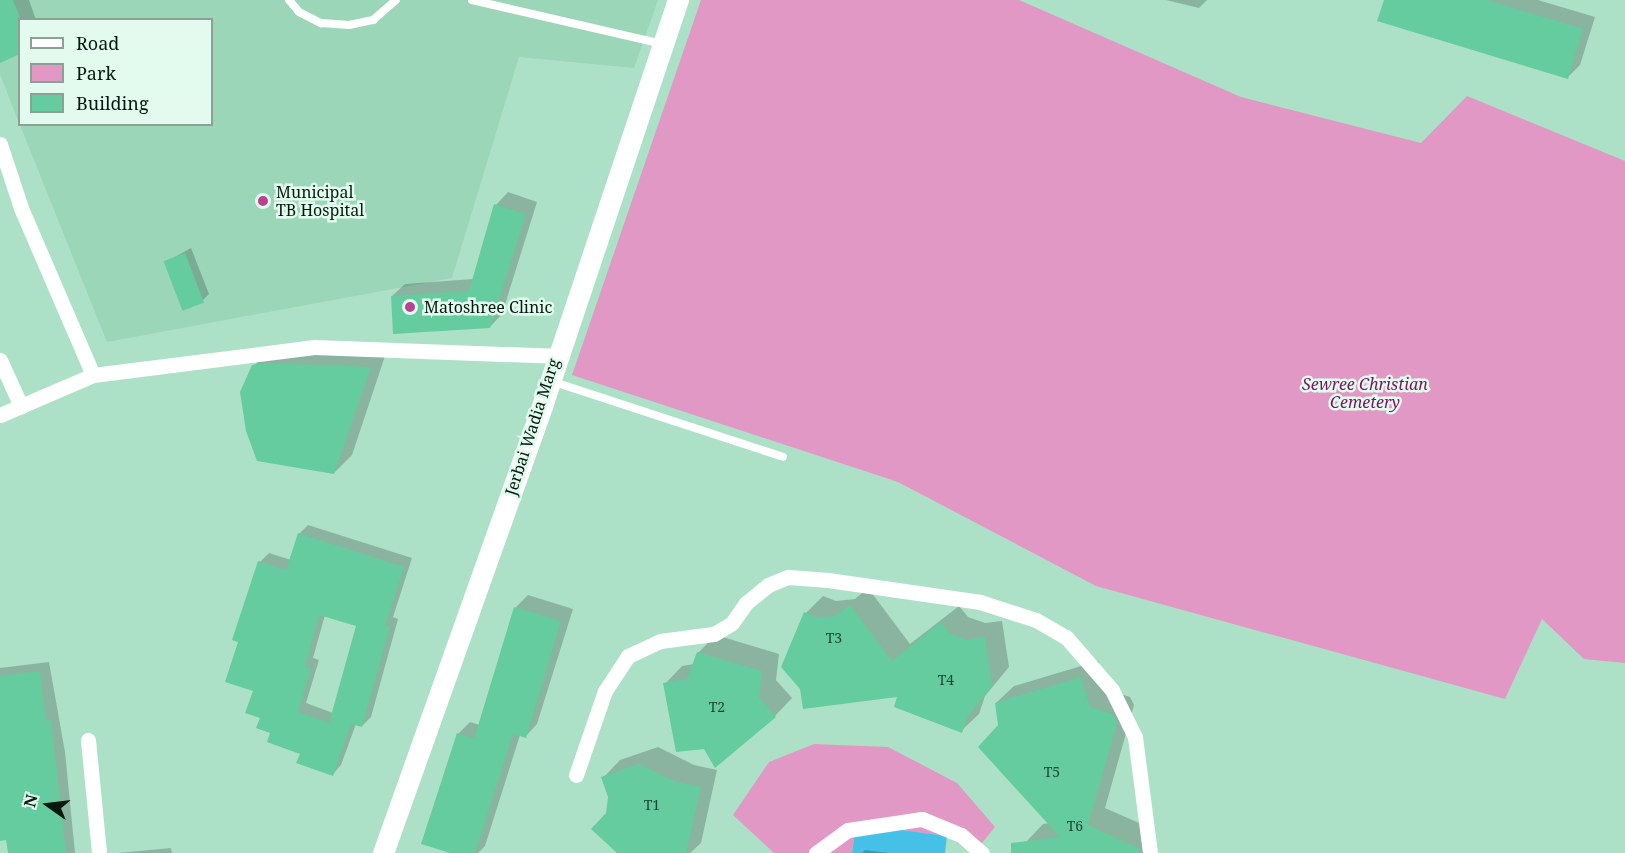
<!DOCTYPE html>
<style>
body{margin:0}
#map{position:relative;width:1625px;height:853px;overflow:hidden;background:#ade1c7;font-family:"Noto Serif",serif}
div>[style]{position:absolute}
.built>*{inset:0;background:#9bd6b9}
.green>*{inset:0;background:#e198c4}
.water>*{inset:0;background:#45c1e7}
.shadow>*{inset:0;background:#0003}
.building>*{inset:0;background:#64cc9e;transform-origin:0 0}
.lane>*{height:8px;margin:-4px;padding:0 4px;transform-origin:4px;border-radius:4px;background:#fff}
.street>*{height:15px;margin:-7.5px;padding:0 7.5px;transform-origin:7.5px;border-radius:7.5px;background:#fff}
.secondary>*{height:21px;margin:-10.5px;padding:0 10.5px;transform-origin:10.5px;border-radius:10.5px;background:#fff}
.dots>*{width:16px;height:16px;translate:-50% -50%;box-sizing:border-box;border:3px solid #e2fbee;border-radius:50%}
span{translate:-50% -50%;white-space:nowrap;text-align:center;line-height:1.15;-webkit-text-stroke:5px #e2fbee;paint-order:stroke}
.number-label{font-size:14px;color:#1d4634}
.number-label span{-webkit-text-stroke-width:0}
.poi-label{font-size:16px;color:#051910}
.left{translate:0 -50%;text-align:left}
.park-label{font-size:16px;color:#76145a;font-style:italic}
.street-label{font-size:16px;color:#051910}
.legend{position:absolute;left:18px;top:18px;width:195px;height:108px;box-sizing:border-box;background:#e2fbee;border:2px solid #8aa195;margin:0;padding:8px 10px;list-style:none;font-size:18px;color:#051910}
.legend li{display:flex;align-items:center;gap:12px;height:30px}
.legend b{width:30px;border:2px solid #8aa195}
.north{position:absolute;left:18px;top:775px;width:60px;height:60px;-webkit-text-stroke:4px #e2fbee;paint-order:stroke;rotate:284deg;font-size:16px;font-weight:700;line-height:24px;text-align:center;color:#051910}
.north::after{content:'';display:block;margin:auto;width:21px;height:27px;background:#051910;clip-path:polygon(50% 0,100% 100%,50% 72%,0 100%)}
</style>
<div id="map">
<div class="built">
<div style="clip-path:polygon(0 0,658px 0,634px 68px,519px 57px,452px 278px,107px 342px,20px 125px,212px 124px,212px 20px,20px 20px,19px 123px,0 74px)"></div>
</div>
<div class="green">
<div style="clip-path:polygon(701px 0,1019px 0,1241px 97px,1421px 143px,1467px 96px,1625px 161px,1625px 663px,1584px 659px,1542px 619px,1505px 699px,1096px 586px,898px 482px,572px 375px)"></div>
<div style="clip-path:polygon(814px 744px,888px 747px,957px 783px,995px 827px,974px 853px,947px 836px,856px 824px,852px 853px,774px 853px,733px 815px,769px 762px)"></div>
</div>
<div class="water">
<div style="clip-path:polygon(856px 824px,947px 836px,945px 853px,852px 853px)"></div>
</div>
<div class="shadow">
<div style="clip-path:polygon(0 0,29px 0,36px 20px,20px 20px,0 61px)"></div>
<div style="clip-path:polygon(1166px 0,1207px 0,1199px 8px)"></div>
<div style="clip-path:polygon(1385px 0,1538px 0,1595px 17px,1580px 65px,1568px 77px)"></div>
<div style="clip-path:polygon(508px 192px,537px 202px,502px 314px,490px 327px,392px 296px,405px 284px,473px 279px,496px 205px)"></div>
<div style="clip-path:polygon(191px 248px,209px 294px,203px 300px,166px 262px)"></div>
<div style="clip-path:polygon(271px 348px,387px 350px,352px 455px,334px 473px,254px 366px)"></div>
<div style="clip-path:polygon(evenodd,308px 525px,412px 558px,393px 617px,398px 619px,371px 717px,362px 726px,356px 724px,341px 765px,333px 774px,272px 732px,262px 718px,240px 641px,260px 562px,269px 553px,291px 560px,299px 534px,308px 525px,325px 615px,358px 625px,333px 713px,306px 703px,319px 660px,313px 658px,325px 615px)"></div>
<div style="clip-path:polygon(868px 588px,910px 644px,959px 606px,968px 617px,985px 623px,1002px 621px,1009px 667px,985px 696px,979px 714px,961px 731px,900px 695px,806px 613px,823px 596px,836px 601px,855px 599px)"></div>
<div style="clip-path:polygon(528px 595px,573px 609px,537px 724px,525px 737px,520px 735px,485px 846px,478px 853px,455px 853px,458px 734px,470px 722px,480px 725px,516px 607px)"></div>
<div style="clip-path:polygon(716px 635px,779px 654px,776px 680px,792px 698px,775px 716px,665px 684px,682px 666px,694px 664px,698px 653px)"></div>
<div style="clip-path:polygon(1098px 661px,1108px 690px,1130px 697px,1134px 705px,1105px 808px,1155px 830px,1145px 853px,1027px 853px,1026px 842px,1043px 824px,1050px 823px,999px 726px,996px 703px,1014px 686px)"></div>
<div style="clip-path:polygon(49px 662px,65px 752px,75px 853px,10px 853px,8px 839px,0 840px,0 668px)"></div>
<div style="clip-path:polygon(658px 747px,694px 765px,717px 770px,701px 843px,690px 853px,619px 853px,607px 814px,610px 797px,603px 778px,620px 760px)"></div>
<div style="clip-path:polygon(171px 848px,172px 853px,118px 853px)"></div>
<div style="clip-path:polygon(865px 850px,889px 853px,862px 853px)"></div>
</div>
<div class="building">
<div style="clip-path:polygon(0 0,13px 0,20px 18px,20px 54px,0 63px)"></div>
<div style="clip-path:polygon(1384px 0,1487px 0,1583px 29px,1568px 79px,1377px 21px)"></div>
<div style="clip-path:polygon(494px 204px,526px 214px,490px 328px,393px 334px,391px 296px,469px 291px)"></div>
<div style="left:185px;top:253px;width:53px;height:23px;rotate:69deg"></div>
<div style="clip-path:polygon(264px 363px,371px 367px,334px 474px,257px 461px,246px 431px,240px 392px,252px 365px)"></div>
<div style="clip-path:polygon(evenodd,298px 533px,404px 567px,385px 626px,390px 627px,362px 727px,351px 724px,333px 776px,296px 763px,300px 754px,267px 742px,270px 733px,256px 728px,260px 718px,245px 713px,253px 691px,225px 682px,238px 642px,232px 640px,258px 561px,286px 570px,298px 533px,319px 615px,356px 626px,329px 723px,298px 712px,311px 669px,305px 667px,319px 615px)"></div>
<div style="clip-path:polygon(850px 605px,892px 661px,941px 622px,950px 634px,967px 640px,985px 637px,992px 686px,968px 716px,962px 733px,894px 707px,897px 697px,803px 709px,800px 689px,781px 667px,804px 612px,818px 618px,835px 616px)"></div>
<div style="clip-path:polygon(514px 607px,561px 621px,526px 738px,513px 734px,475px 853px,450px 853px,421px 844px,457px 733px,474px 739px)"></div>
<div style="clip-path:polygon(697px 652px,762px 671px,759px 698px,776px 717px,715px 768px,704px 749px,676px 752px,663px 683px,687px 679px)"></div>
<div style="clip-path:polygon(40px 671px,46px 721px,51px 720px,66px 853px,8px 853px,6px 840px,0 841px,0 676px)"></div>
<div style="clip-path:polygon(1081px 677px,1090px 707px,1113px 714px,1117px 723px,1088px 825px,1140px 849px,1140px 853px,1011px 853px,1011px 843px,1060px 837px,978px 747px,998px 725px,995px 703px)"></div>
<div style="clip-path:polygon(639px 764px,676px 782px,701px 787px,686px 853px,617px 853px,591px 829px,606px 813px,608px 797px,601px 777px)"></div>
</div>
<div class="lane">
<div style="left:289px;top:0;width:16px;rotate:50deg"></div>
<div style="left:299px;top:12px;width:25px;rotate:27deg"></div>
<div style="left:321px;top:23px;width:28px;rotate:4deg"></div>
<div style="left:349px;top:25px;width:25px;rotate:-12deg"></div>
<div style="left:373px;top:20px;width:30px;rotate:-41deg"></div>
<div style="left:472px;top:0;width:195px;rotate:13deg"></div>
<div style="left:551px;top:381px;width:244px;rotate:18.1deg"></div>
</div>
<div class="street">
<div style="left:0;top:144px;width:67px;rotate:71.8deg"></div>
<div style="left:21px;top:208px;width:182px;rotate:66.7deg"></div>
<div style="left:0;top:360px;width:51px;rotate:65.5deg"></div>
<div style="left:0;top:415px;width:101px;rotate:-23.3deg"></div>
<div style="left:93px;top:375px;width:223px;rotate:-7.2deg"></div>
<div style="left:314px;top:347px;width:241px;rotate:2.1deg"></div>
<div style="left:88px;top:740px;width:114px;rotate:84.4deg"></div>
<div style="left:576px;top:775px;width:89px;rotate:-71deg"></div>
<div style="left:605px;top:691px;width:42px;rotate:-56.7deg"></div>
<div style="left:628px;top:656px;width:35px;rotate:-25deg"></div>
<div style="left:660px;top:641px;width:54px;rotate:-7.4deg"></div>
<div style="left:714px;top:634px;width:21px;rotate:-31deg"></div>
<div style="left:732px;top:623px;width:24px;rotate:-55deg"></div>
<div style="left:746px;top:603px;width:28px;rotate:-39deg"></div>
<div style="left:768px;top:585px;width:22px;rotate:-22deg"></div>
<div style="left:788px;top:577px;width:40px;rotate:4.3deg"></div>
<div style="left:828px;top:580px;width:154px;rotate:8.2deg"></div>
<div style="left:980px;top:602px;width:59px;rotate:17.8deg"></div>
<div style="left:1036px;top:620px;width:34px;rotate:30deg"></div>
<div style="left:1066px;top:637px;width:70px;rotate:49deg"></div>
<div style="left:1112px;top:690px;width:52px;rotate:63.9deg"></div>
<div style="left:1135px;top:737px;width:117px;rotate:82.6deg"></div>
<div style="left:816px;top:853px;width:39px;rotate:-36deg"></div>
<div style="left:848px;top:830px;width:75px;rotate:-8.5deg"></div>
<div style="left:922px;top:819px;width:42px;rotate:22.3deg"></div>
<div style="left:961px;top:835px;width:28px;rotate:41deg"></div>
</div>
<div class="secondary">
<div style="left:383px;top:853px;width:478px;rotate:-70.4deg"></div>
<div style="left:543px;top:403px;width:425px;rotate:-71.5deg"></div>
</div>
<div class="dots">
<div style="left:263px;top:201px;background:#ba4194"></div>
<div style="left:410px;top:307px;background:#ba4194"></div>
</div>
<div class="number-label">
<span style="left:834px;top:638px">T3</span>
<span style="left:946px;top:680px">T4</span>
<span style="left:717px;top:707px">T2</span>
<span style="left:1052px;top:772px">T5</span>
<span style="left:652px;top:805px">T1</span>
<span style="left:1075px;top:826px">T6</span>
</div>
<div class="poi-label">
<span class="left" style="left:276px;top:201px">Municipal<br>TB Hospital</span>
<span class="left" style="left:424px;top:307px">Matoshree Clinic</span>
</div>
<div class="park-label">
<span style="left:1365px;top:393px">Sewree Christian<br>Cemetery</span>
</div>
<div class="street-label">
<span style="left:532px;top:427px;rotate:-72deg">Jerbai Wadia Marg</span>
</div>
<ul class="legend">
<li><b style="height:8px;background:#fff"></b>Road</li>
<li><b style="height:16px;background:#e198c4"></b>Park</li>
<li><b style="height:16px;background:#64cc9e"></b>Building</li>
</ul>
<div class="north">N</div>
</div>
